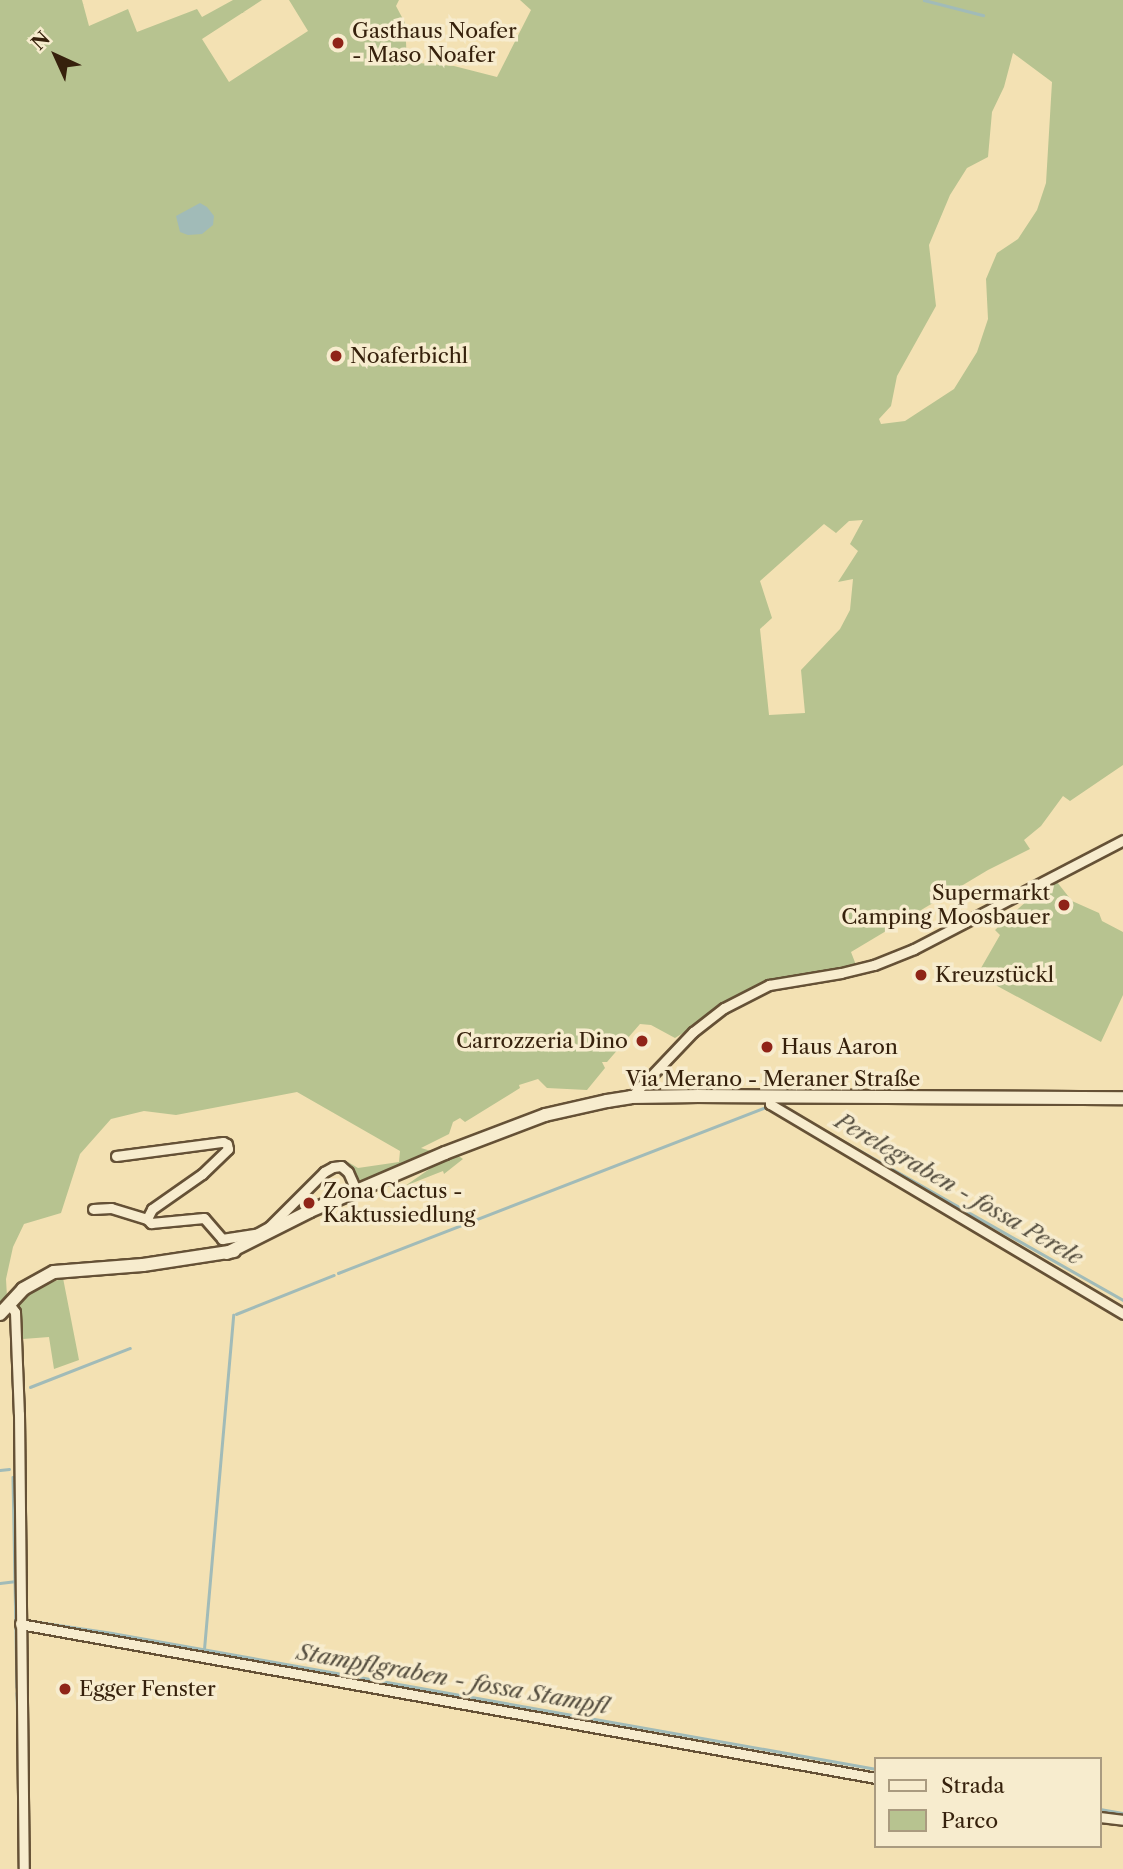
<!DOCTYPE html>
<meta charset="utf-8">
<style>
body{margin:0}
#map{position:relative;width:1123px;height:1869px;overflow:hidden;background:#f3e1b3;font-family:"Libre Caslon Text",serif}
div>[style]{position:absolute}
.green>*{inset:0;background:#b7c390}
.water>*{inset:0;background:#a1bbb8}
.stream>*{height:2.5px;margin:-1.25px;padding:0 1.25px;transform-origin:1.25px;border-radius:1.25px;background:#a1bbb8}
.roads{filter:drop-shadow(2px 0 #655136) drop-shadow(-2px 0 #655136) drop-shadow(0 2px #655136) drop-shadow(0 -2px #655136)}
.street>*{height:9px;margin:-4.5px;padding:0 4.5px;transform-origin:4.5px;border-radius:4.5px;background:#f7ecce}
.secondary>*{height:12px;margin:-6px;padding:0 6px;transform-origin:6px;border-radius:6px;background:#f7ecce}
.dots>*{width:19px;height:19px;translate:-50% -50%;box-sizing:border-box;border:4px solid #f7ecce;border-radius:50%}
span{translate:-50% -50%;white-space:nowrap;text-align:center;line-height:1.15;-webkit-text-stroke:7px #f7ecce;paint-order:stroke}
.poi-label{font-size:21px;color:#36210c}
.left{translate:0 -50%;text-align:left}
.right{translate:-100% -50%;text-align:right}
.street-label{font-size:21px;color:#36210c}
.water-label{font-size:23px;color:#564f40;font-style:italic}
.legend{position:absolute;left:874px;top:1757px;width:228px;height:91px;box-sizing:border-box;background:#f7ecce;border:2px solid #aa9b80;margin:0;padding:9px 12px;list-style:none;font-size:21px;color:#36210c}
.legend li{display:flex;align-items:center;gap:14px;height:35px}
.legend b{width:35px;border:2px solid #aa9b80}
.north{position:absolute;left:21px;top:21px;width:70px;height:70px;-webkit-text-stroke:5px #f7ecce;paint-order:stroke;rotate:315deg;font-size:19px;font-weight:700;line-height:28px;text-align:center;color:#36210c}
.north::after{content:'';display:block;margin:auto;width:24px;height:32px;background:#36210c;clip-path:polygon(50% 0,100% 100%,50% 72%,0 100%)}
</style>
<div id="map">
<div class="green">
<div style="clip-path:polygon(evenodd,0 0,82px 0,89px 26px,128px 9px,137px 32px,197px 9px,202px 17px,233px 0,262px 0,202px 39px,229px 82px,308px 31px,289px 0,399px 0,396px 6px,405px 23px,407px 62px,454px 66px,497px 77px,531px 10px,520px 0,1123px 0,1123px 765px,1070px 801px,1063px 796px,1041px 826px,1024px 840px,1030px 849px,988px 870px,851px 952px,856px 965px,766px 982px,675px 1038px,651px 1025px,640px 1024px,607px 1062px,602px 1062px,605px 1068px,587px 1090px,547px 1088px,538px 1079px,519px 1085px,520px 1088px,465px 1122px,460px 1118px,453px 1122px,449px 1134px,421px 1148px,431px 1151px,366px 1181px,356px 1179px,346px 1165px,348px 1162px,358px 1168px,399px 1162px,400px 1151px,297px 1092px,176px 1115px,144px 1111px,111px 1119px,80px 1154px,61px 1213px,24px 1224px,13px 1247px,6px 1279px,7px 1297px,0 1306px,0 0,1013px 53px,1052px 82px,1046px 183px,1037px 210px,1018px 239px,997px 253px,986px 279px,988px 319px,977px 352px,954px 389px,905px 421px,881px 424px,879px 419px,891px 406px,897px 376px,936px 306px,929px 245px,950px 195px,967px 168px,988px 157px,992px 112px,1004px 87px,1013px 53px,0 0,863px 520px,850px 544px,858px 551px,838px 582px,853px 579px,850px 610px,840px 629px,801px 670px,805px 713px,769px 715px,760px 629px,772px 618px,760px 581px,824px 524px,836px 533px,849px 521px,863px 520px)"></div>
<div style="clip-path:polygon(1053px 877px,1072px 901px,1099px 913px,1102px 921px,1123px 932px,1123px 995px,1101px 1042px,977px 975px,1000px 935px,995px 930px)"></div>
<div style="clip-path:polygon(457px 1155px,463px 1159px,444px 1174px,443px 1171px,405px 1186px,441px 1161px)"></div>
<div style="clip-path:polygon(63px 1278px,79px 1360px,54px 1369px,49px 1337px,23px 1339px,17px 1307px,20px 1301px,33px 1290px)"></div>
</div>
<div class="water">
<div style="clip-path:polygon(200px 203px,207px 207px,214px 216px,213px 225px,202px 234px,188px 235px,180px 232px,176px 216px)"></div>
</div>
<div class="stream">
<div style="left:924px;top:0;width:61px;rotate:14.3deg"></div>
<div style="left:801px;top:1117px;width:370px;rotate:29.6deg"></div>
<div style="left:338px;top:1273px;width:457px;rotate:-21.2deg"></div>
<div style="left:236px;top:1314px;width:105px;rotate:-21.7deg"></div>
<div style="left:30px;top:1387px;width:107px;rotate:-21.3deg"></div>
<div style="left:0;top:1470px;width:9px;rotate:-6deg"></div>
<div style="left:13px;top:1477px;width:210px;rotate:88.9deg"></div>
<div style="left:0;top:1583px;width:16px;rotate:-7deg"></div>
<div style="left:25px;top:1620px;width:88px;rotate:8.5deg"></div>
<div style="left:112px;top:1633px;width:776px;rotate:10.09deg"></div>
<div style="left:204px;top:1649px;width:335px;rotate:-85deg"></div>
<div style="left:17px;top:1693px;width:74px;rotate:88.5deg"></div>
<div style="left:1100px;top:1809px;width:23px;rotate:10deg"></div>
</div>
<div class="roads">
<div class="street">
<div style="left:770px;top:1096px;width:8px;rotate:90deg"></div>
<div style="left:770px;top:1104px;width:411px;rotate:30.7deg"></div>
<div style="left:631px;top:1097px;width:90px;rotate:-46.4deg"></div>
<div style="left:693px;top:1032px;width:39px;rotate:-38deg"></div>
<div style="left:724px;top:1008px;width:51px;rotate:-27.1deg"></div>
<div style="left:769px;top:985px;width:73px;rotate:-9.5deg"></div>
<div style="left:841px;top:973px;width:34px;rotate:-14deg"></div>
<div style="left:874px;top:965px;width:43px;rotate:-21.8deg"></div>
<div style="left:914px;top:949px;width:236px;rotate:-27.5deg"></div>
<div style="left:116px;top:1156px;width:108px;rotate:-7.5deg"></div>
<div style="left:223px;top:1142px;width:4px;rotate:27deg"></div>
<div style="left:227px;top:1144px;width:5px;rotate:79deg"></div>
<div style="left:228px;top:1149px;width:36px;rotate:136deg"></div>
<div style="left:202px;top:1174px;width:61px;rotate:145deg"></div>
<div style="left:152px;top:1209px;width:11px;rotate:117deg"></div>
<div style="left:147px;top:1219px;width:6px;rotate:45deg"></div>
<div style="left:151px;top:1223px;width:53px;rotate:-5.4deg"></div>
<div style="left:204px;top:1218px;width:28px;rotate:49deg"></div>
<div style="left:222px;top:1239px;width:36px;rotate:-9deg"></div>
<div style="left:258px;top:1233px;width:13px;rotate:-29deg"></div>
<div style="left:269px;top:1227px;width:78px;rotate:-45deg"></div>
<div style="left:324px;top:1172px;width:10px;rotate:-29deg"></div>
<div style="left:333px;top:1167px;width:8px;rotate:-7deg"></div>
<div style="left:341px;top:1166px;width:9px;rotate:41deg"></div>
<div style="left:348px;top:1172px;width:22px;rotate:66deg"></div>
<div style="left:93px;top:1209px;width:18px;rotate:-3deg"></div>
<div style="left:111px;top:1208px;width:38px;rotate:17deg"></div>
<div style="left:9px;top:1304px;width:10px;rotate:53deg"></div>
<div style="left:15px;top:1312px;width:102px;rotate:87.8deg"></div>
<div style="left:19px;top:1414px;width:455px;rotate:89.4deg"></div>
<div style="left:20px;top:1624px;width:870px;rotate:10.2deg"></div>
<div style="left:1100px;top:1817px;width:23px;rotate:7deg"></div>
</div>
<div class="secondary">
<div style="left:227px;top:1253px;width:93px;rotate:-26.8deg"></div>
<div style="left:310px;top:1211px;width:147px;rotate:-23.2deg"></div>
<div style="left:445px;top:1153px;width:107px;rotate:-20.8deg"></div>
<div style="left:545px;top:1115px;width:64px;rotate:-12.7deg"></div>
<div style="left:607px;top:1101px;width:24px;rotate:-9deg"></div>
<div style="left:631px;top:1097px;width:68px;rotate:-0.8deg"></div>
<div style="left:699px;top:1096px;width:424px;rotate:0.3deg"></div>
<div style="left:0;top:1314px;width:34px;rotate:-47deg"></div>
<div style="left:23px;top:1289px;width:35px;rotate:-29deg"></div>
<div style="left:54px;top:1272px;width:89px;rotate:-4.5deg"></div>
<div style="left:143px;top:1265px;width:92px;rotate:-8.7deg"></div>
</div>
</div>
<div class="dots">
<div style="left:338px;top:43px;background:#8f2418"></div>
<div style="left:336px;top:356px;background:#8f2418"></div>
<div style="left:1064px;top:905px;background:#8f2418"></div>
<div style="left:921px;top:975px;background:#8f2418"></div>
<div style="left:642px;top:1041px;background:#8f2418"></div>
<div style="left:767px;top:1047px;background:#8f2418"></div>
<div style="left:309px;top:1203px;background:#8f2418"></div>
<div style="left:65px;top:1689px;background:#8f2418"></div>
</div>
<div class="poi-label">
<span class="left" style="left:352px;top:43px">Gasthaus Noafer<br>- Maso Noafer</span>
<span class="left" style="left:350px;top:356px">Noaferbichl</span>
<span class="right" style="left:1050px;top:905px">Supermarkt<br>Camping Moosbauer</span>
<span class="left" style="left:935px;top:975px">Kreuzstückl</span>
<span class="right" style="left:628px;top:1041px">Carrozzeria Dino</span>
<span class="left" style="left:781px;top:1047px">Haus Aaron</span>
<span class="left" style="left:323px;top:1203px">Zona Cactus -<br>Kaktussiedlung</span>
<span class="left" style="left:79px;top:1689px">Egger Fenster</span>
</div>
<div class="street-label">
<span style="left:773px;top:1079px">Via Merano - Meraner Straße</span>
</div>
<div class="water-label">
<span style="left:959px;top:1189px;rotate:30deg">Perelegraben - fossa Perele</span>
<span style="left:453px;top:1679px;rotate:10deg">Stampflgraben - fossa Stampfl</span>
</div>
<ul class="legend">
<li><b style="height:9px;background:#f7ecce"></b>Strada</li>
<li><b style="height:19px;background:#b7c390"></b>Parco</li>
</ul>
<div class="north">N</div>
</div>
